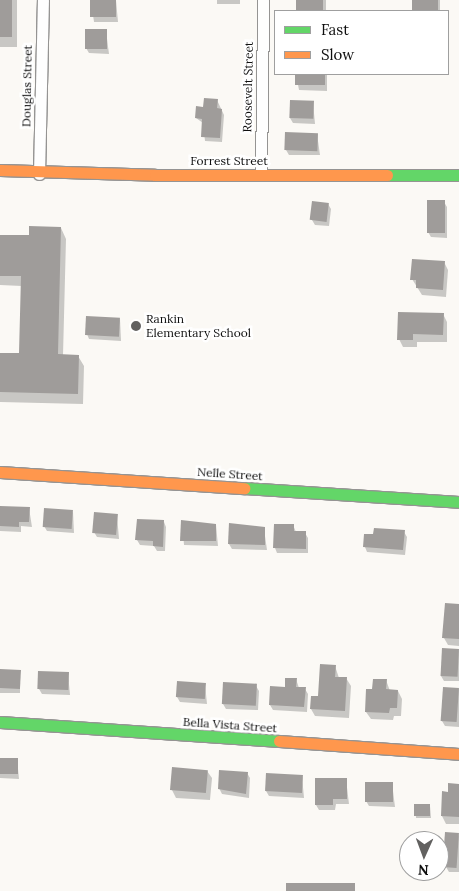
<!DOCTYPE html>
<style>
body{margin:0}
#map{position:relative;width:459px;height:891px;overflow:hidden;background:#fbf9f5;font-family:Lora,serif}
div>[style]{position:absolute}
.shadow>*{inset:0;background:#0003;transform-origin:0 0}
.building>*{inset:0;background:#9f9c9a;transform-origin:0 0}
.roads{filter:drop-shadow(1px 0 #959493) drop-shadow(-1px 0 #959493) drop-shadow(0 1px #959493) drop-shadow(0 -1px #959493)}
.street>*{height:11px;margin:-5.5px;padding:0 5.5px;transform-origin:5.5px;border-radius:5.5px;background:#fefefe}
.fast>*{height:11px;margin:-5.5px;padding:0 5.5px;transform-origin:5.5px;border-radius:5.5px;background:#63d668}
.slow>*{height:11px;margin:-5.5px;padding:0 5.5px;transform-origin:5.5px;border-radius:5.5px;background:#ff974d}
.dots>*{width:14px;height:14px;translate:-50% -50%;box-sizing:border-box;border:2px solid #fff;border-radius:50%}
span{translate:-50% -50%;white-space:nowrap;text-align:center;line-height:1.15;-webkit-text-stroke:5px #fff;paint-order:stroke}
.street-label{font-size:12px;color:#0f0f0f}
.poi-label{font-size:12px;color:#0f0f0f}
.left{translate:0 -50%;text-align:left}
.legend{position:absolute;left:274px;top:10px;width:175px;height:65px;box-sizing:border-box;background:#fff;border:1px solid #9f9f9f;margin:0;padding:6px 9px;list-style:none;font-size:15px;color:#0f0f0f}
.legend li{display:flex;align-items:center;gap:10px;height:25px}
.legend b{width:25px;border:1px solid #9f9f9f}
.north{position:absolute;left:399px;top:831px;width:50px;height:50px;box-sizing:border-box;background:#fff;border:1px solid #9f9f9f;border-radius:50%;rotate:182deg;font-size:14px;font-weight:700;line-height:20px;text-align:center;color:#0f0f0f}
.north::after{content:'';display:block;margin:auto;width:18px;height:22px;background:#626160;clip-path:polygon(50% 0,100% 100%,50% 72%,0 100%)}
</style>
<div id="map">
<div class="shadow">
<div style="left:0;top:0;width:17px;height:47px"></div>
<div style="clip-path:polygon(91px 0,116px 0,118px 22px,94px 22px)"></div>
<div style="left:217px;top:0;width:23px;height:4px"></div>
<div style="left:297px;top:0;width:29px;height:11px"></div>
<div style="left:413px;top:0;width:27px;height:11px"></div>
<div style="clip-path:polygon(106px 31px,109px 54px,89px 53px,86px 48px)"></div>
<div style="clip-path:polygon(296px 74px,327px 74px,327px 91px,299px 90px)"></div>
<div style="clip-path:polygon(217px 100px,224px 115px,222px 142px,205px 141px,203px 123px,196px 118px)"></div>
<div style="clip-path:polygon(313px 102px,315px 124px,293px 123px,290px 118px)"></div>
<div style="clip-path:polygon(317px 134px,320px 155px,289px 155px,286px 150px)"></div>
<div style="clip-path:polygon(444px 202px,447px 207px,447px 238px,431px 237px,428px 232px)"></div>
<div style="clip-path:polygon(328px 204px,331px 209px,329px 226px,315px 225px,312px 220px)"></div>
<div style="clip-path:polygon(61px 228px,66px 239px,63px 356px,78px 356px,84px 366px,83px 404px,0 402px,0 354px,20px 355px,22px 286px,0 285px,0 236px,30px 237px)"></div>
<div style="clip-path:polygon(444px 262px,448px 270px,446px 297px,422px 295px,412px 279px)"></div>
<div style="clip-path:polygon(443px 314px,447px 322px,447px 342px,417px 342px,417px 347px,403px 347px,399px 339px)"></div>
<div style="clip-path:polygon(120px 319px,121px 341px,89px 339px,87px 334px)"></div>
<div style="clip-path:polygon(0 507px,29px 508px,32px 527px,21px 526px,21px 532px,0 531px)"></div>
<div style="clip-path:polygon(73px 512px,74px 533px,47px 531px,44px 526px)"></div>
<div style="clip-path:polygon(117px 515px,119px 539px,97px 537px,94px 532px)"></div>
<div style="clip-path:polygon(182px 521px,216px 525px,218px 546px,184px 545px)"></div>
<div style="clip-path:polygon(164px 522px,166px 527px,165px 551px,157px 551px,154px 546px,140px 545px,137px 540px)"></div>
<div style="clip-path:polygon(293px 525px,296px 532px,305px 533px,308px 538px,308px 553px,277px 553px,275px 548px)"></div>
<div style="clip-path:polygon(264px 529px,267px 550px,232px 549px,229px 544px)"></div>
<div style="clip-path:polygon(404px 532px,407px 537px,405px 555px,367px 552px,365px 547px)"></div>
<div style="clip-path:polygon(459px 605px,459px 646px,448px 645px,444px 638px)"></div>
<div style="clip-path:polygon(459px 650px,459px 681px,444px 681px,441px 676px)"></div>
<div style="clip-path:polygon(335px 666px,339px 678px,346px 678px,351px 686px,349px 718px,315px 716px,311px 709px)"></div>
<div style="left:0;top:671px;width:20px;height:22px"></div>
<div style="clip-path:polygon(68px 673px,70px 695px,42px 694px,39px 689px)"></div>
<div style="clip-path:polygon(296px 679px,299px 688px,305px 689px,308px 694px,307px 712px,273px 710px,270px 705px)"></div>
<div style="clip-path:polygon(386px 680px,390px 691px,398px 691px,402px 699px,401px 716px,394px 716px,393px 720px,371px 719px,366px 712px,373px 690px)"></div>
<div style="clip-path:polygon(205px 684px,207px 704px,180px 702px,177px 697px)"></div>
<div style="clip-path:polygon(256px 686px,259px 691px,258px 710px,226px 709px,223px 704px)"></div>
<div style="clip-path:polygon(444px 688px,459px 689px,459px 727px,445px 726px,442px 721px)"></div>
<div style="clip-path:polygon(0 759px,17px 759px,19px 779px,0 778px)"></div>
<div style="clip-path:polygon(207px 771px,212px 778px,210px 800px,176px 798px,172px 790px)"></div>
<div style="clip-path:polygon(247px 773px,250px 778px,249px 798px,222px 794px,219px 788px)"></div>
<div style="clip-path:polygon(302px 776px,304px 798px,269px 796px,266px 791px)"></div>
<div style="clip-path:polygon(346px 779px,349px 804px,336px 804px,335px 810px,319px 810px,316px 805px)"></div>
<div style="clip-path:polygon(392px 783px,395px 807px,369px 806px,366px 801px)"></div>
<div style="clip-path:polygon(459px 785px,459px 824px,446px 824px,442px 816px)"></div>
<div style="clip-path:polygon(415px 805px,430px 806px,431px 818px,416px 818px)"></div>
<div style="clip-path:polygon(459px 834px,459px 872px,449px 872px,446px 867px)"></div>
</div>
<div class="building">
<div style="left:0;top:0;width:12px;height:37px"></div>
<div style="left:90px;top:0;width:26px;height:17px"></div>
<div style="left:296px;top:0;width:27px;height:11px"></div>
<div style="left:412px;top:0;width:26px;height:11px"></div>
<div style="left:85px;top:29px;width:22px;height:20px"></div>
<div style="left:295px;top:74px;width:30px;height:11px"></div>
<div style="clip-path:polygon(204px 98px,218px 99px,217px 108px,222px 109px,220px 138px,201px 137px,202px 119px,195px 118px,196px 106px,203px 107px)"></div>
<div style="left:290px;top:100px;width:24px;height:18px;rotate:2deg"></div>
<div style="left:285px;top:132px;width:33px;height:18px;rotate:2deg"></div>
<div style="left:427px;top:200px;width:18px;height:33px"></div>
<div style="left:312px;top:201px;width:17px;height:19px;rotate:7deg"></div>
<div style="clip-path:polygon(29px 226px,61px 227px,58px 354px,79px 355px,78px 394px,0 392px,0 353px,19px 353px,21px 276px,0 276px,0 235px,29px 235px)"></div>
<div style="clip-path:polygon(412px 259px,445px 261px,443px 290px,416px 288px,416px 280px,410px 280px)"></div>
<div style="clip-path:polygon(398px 312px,444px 313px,443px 335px,413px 334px,413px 340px,397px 340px)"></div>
<div style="left:86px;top:316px;width:34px;height:19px;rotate:3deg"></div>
<div style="clip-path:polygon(0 506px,30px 507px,29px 522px,19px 522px,19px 527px,0 526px)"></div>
<div style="left:44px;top:508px;width:29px;height:19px;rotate:4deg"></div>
<div style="left:94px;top:512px;width:24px;height:21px;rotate:5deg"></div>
<div style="clip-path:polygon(137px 519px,164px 520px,163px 547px,153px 546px,153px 541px,135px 540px)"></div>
<div style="clip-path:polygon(181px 520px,216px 524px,216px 541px,180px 541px)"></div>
<div style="clip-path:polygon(229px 523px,265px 527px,265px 545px,228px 544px)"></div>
<div style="clip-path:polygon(274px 524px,294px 524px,294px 531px,306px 531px,306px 549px,273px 548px)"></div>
<div style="clip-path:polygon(374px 528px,405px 530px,403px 550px,363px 547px,364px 534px,373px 534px)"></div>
<div style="clip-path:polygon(445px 603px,459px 604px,459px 639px,442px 638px)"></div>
<div style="left:442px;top:648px;width:17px;height:28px;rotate:3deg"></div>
<div style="clip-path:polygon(320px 664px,336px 665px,335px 677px,347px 677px,345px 711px,310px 709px,311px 696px,318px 696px)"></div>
<div style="left:0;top:669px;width:21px;height:19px;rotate:3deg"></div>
<div style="left:38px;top:671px;width:31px;height:18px;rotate:2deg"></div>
<div style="clip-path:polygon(285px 678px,297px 678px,296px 687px,306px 687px,304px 707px,269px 705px,270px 686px,285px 687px)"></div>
<div style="clip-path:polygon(373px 679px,387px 679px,386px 689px,398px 690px,397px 708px,390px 708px,389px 713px,365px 712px,366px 689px,372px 689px)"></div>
<div style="left:177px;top:681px;width:29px;height:16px;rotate:4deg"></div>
<div style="left:223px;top:682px;width:34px;height:22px;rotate:3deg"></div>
<div style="left:443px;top:687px;width:16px;height:34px;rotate:4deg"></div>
<div style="left:0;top:758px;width:18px;height:16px"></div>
<div style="left:172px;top:767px;width:36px;height:23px;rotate:5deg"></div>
<div style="clip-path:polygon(219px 770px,248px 772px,246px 794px,218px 789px)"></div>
<div style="left:266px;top:773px;width:37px;height:18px;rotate:3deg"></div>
<div style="clip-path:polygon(315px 778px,347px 778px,347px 799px,333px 799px,333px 805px,315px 805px)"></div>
<div style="left:365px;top:782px;width:28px;height:20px"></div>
<div style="clip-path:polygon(448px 783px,459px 784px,459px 817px,441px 816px,442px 791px,448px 792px)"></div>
<div style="left:414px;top:804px;width:16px;height:12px"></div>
<div style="left:445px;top:832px;width:14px;height:35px;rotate:4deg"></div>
<div style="left:286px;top:883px;width:69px;height:8px"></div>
</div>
<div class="roads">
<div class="street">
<div style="left:39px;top:174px;width:174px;rotate:-88.7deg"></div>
<div style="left:261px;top:174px;width:174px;rotate:-89.3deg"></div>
</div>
<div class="fast">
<div style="left:387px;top:175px;width:72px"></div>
<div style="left:244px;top:488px;width:215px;rotate:3.7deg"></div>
<div style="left:0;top:722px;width:280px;rotate:3.9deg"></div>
</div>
<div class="slow">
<div style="left:0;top:170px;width:155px;rotate:1.8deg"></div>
<div style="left:155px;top:175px;width:232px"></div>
<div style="left:0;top:472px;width:245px;rotate:3.8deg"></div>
<div style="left:279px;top:741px;width:180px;rotate:4.1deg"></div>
</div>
</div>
<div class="dots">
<div style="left:136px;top:326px;background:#626160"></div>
</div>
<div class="street-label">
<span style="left:27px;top:86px;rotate:-89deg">Douglas Street</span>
<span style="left:248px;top:87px;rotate:-89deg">Roosevelt Street</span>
<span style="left:229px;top:161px">Forrest Street</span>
<span style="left:230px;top:474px;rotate:4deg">Nelle Street</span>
<span style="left:230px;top:725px;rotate:4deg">Bella Vista Street</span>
</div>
<div class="poi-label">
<span class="left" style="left:146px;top:326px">Rankin<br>Elementary School</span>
</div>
<ul class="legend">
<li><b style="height:6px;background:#63d668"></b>Fast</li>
<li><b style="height:6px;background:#ff974d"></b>Slow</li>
</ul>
<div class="north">N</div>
</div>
